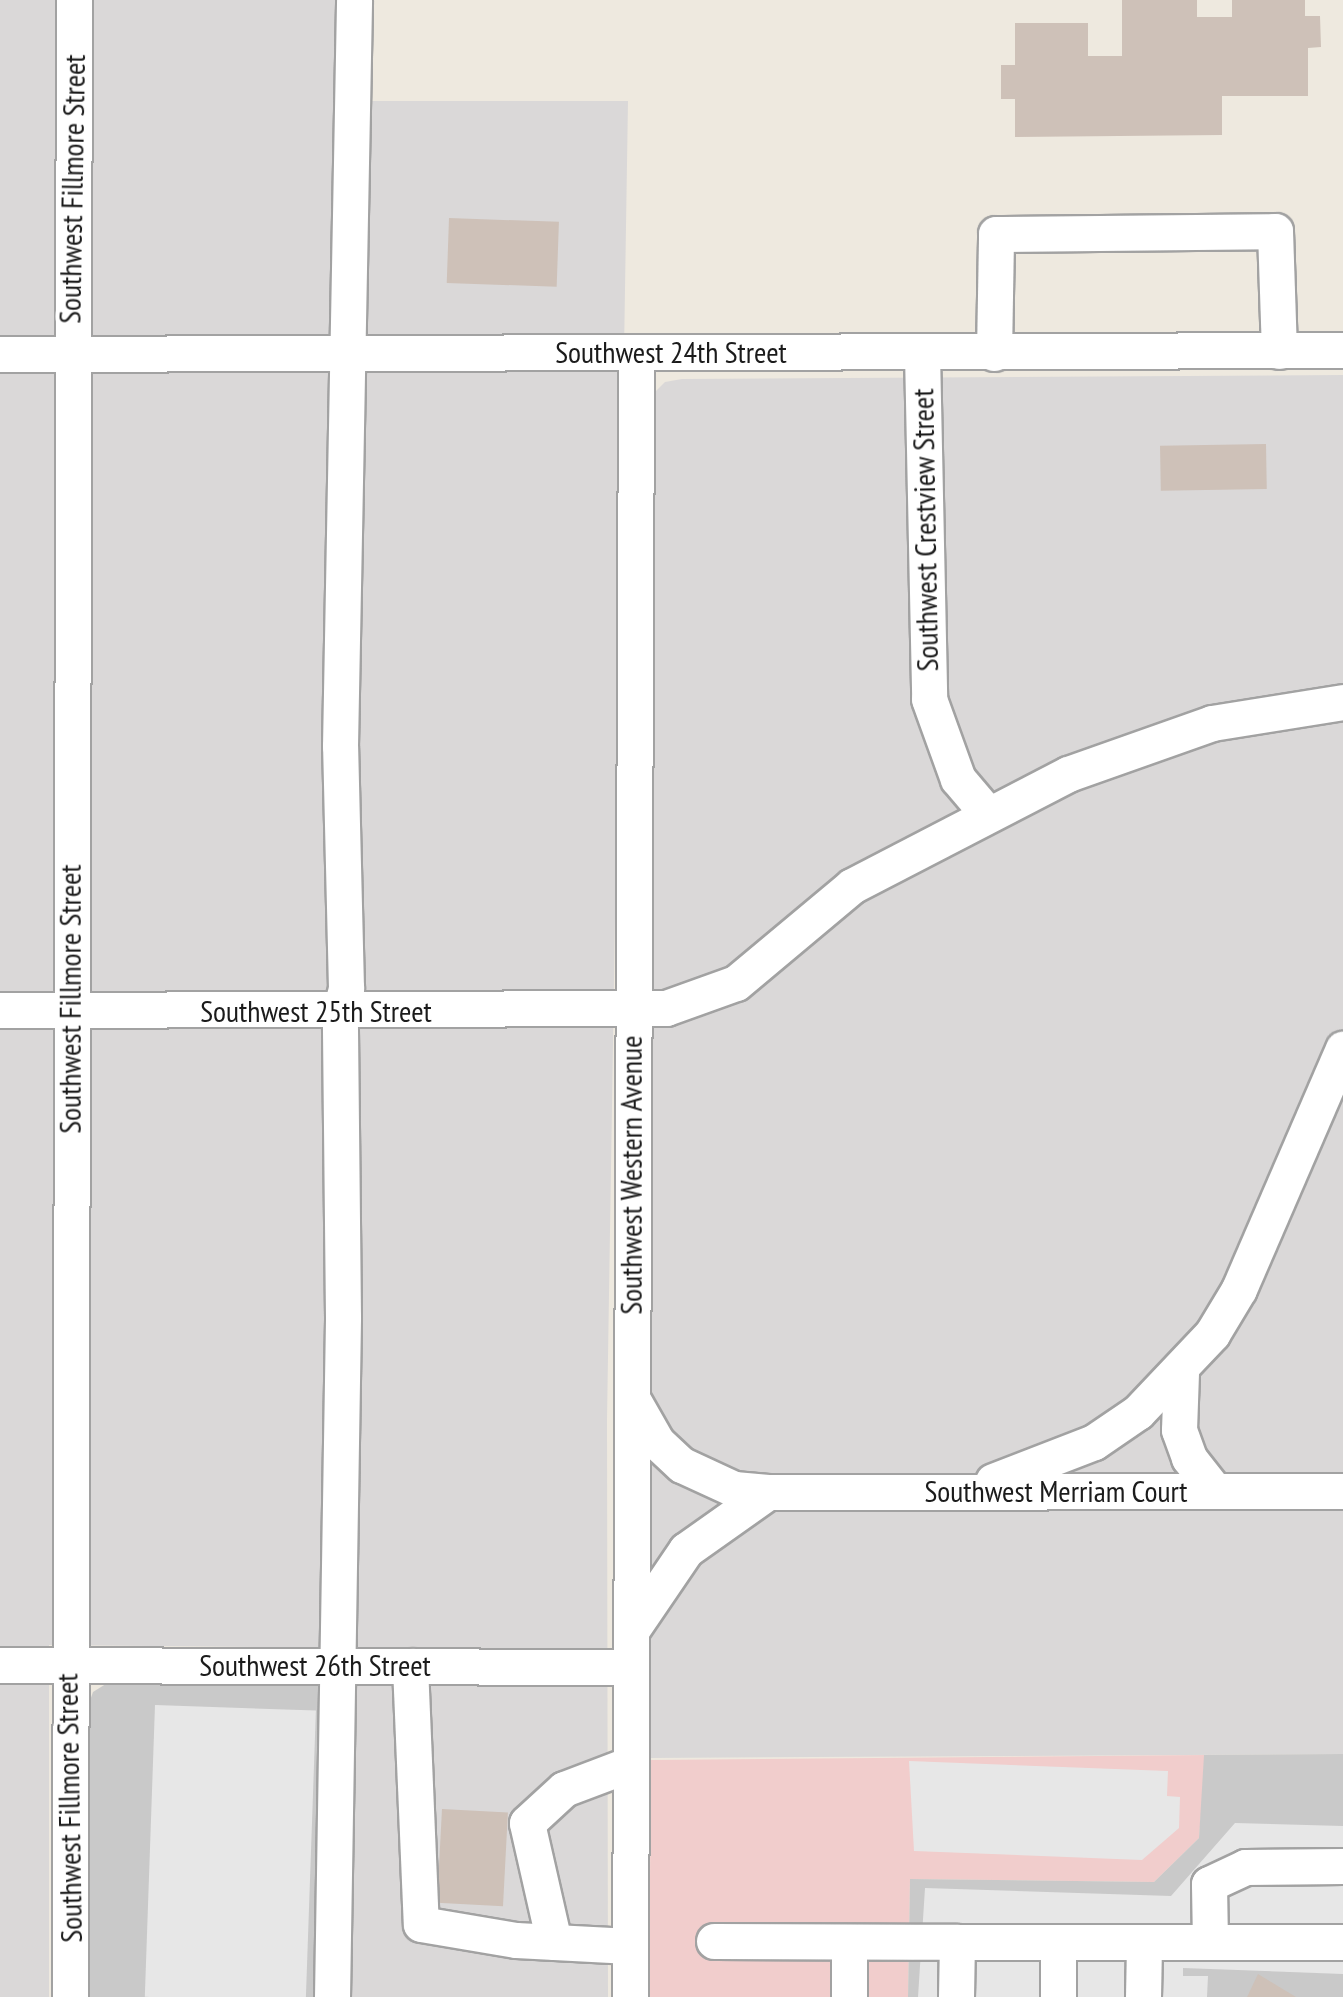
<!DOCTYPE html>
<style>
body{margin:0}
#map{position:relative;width:1343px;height:1997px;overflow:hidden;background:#eee9df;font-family:"PT Sans Narrow",sans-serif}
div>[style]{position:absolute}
.residential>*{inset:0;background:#dad8d8}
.commercial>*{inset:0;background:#f1cdcc}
.religious>*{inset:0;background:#c9c9c9}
.parking>*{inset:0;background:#e7e7e7;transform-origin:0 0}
.building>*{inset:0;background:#cec1b8;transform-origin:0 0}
.roads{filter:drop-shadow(2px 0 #a2a2a2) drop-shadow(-2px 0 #a2a2a2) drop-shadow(0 2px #a2a2a2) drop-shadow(0 -2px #a2a2a2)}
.minor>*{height:35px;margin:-17.5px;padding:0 17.5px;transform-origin:17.5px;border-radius:17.5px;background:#fff}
span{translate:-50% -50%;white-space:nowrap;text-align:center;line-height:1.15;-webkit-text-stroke:8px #fff;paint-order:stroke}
.street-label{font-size:30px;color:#1b1b1b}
</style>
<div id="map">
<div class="residential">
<div style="clip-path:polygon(0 0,339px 0,339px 101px,628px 101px,607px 1420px,608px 1997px,351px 1997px,347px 1648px,49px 1645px,49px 1997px,0 1997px)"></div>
<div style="clip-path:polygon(1343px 375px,1343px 1754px,650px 1758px,647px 416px,652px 395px,665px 382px,682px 379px)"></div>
</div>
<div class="commercial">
<div style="clip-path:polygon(1206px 1755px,1199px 1838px,1154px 1882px,910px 1879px,908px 1997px,649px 1997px,651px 1760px)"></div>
</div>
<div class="religious">
<div style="clip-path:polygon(109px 1682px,327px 1682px,322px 1997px,86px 1997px,87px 1709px,93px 1692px)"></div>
<div style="clip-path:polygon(1343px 1754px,1343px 1997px,908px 1997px,910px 1879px,1154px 1882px,1199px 1838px,1204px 1755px)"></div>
</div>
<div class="parking">
<div style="left:155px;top:1705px;width:161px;height:292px;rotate:2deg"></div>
<div style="clip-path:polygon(909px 1761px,1168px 1771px,1167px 1796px,1180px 1797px,1179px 1828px,1142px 1860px,914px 1851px)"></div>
<div style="clip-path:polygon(1235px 1823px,1343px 1826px,1343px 1974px,1183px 1968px,1183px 1976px,1208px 1976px,1207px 1997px,918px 1997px,925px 1888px,1171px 1896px)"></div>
</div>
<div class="building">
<div style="clip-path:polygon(1122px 0,1197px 0,1197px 17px,1232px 17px,1232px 0,1305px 0,1305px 16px,1320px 16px,1321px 47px,1308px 48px,1308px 96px,1222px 96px,1222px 135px,1015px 137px,1015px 99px,1001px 99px,1001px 65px,1015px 65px,1015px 23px,1088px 23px,1088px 56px,1122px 56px)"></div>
<div style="left:449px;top:218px;width:110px;height:65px;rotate:2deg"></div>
<div style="left:1266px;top:444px;width:45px;height:106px;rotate:89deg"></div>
<div style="left:442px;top:1809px;width:66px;height:94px;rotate:3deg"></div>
<div style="clip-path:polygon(1258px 1974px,1296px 1997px,1247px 1997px)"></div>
</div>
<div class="roads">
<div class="minor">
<div style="left:922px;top:353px;width:346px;rotate:88.8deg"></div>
<div style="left:929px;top:699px;width:85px;rotate:70.1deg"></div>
<div style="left:958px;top:779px;width:43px;rotate:49.7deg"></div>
<div style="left:994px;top:353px;width:119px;rotate:-89deg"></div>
<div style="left:996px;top:234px;width:279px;rotate:-0.6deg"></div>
<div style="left:1275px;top:231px;width:120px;rotate:88.1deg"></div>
<div style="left:0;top:354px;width:1343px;rotate:-0.17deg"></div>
<div style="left:0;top:1010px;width:666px;rotate:-0.17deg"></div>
<div style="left:666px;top:1008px;width:74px;rotate:-19.7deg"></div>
<div style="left:736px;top:983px;width:151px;rotate:-39.9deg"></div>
<div style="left:852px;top:886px;width:243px;rotate:-27.4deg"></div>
<div style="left:1068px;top:774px;width:153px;rotate:-19.5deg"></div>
<div style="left:1212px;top:723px;width:133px;rotate:-9.1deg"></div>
<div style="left:1181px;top:1373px;width:57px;rotate:92deg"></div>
<div style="left:1179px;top:1430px;width:30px;rotate:70deg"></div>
<div style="left:1189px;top:1458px;width:42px;rotate:51.8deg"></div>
<div style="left:633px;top:1400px;width:48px;rotate:60.3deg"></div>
<div style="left:657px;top:1442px;width:34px;rotate:43deg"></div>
<div style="left:682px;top:1465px;width:57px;rotate:24.8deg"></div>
<div style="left:734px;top:1489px;width:34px;rotate:5deg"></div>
<div style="left:993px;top:1481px;width:108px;rotate:-21.1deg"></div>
<div style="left:1094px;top:1442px;width:53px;rotate:-34.3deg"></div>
<div style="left:1138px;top:1412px;width:108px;rotate:-46.5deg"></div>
<div style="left:1212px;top:1334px;width:52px;rotate:-59deg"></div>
<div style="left:1239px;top:1289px;width:262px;rotate:-66.6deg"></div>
<div style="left:631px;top:1631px;width:98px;rotate:-55.8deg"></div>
<div style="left:686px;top:1550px;width:100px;rotate:-35.3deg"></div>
<div style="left:768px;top:1492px;width:575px;rotate:-0.1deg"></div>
<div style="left:0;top:1665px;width:630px;rotate:0.18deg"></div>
<div style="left:410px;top:1666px;width:258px;rotate:87.6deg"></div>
<div style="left:421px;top:1924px;width:96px;rotate:9.6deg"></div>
<div style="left:516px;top:1940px;width:114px;rotate:3deg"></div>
<div style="left:714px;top:1941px;width:243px;rotate:0.2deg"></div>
<div style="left:554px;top:1942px;width:122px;rotate:-102.8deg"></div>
<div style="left:527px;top:1823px;width:50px;rotate:-42.6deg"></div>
<div style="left:564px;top:1789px;width:71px;rotate:-20.7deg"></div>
<div style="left:849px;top:1942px;width:55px;rotate:90deg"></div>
<div style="left:1210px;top:1942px;width:58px;rotate:-91deg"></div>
<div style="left:1209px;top:1884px;width:40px;rotate:-25deg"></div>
<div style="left:1245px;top:1867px;width:98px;rotate:-0.6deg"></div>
<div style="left:1058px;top:1944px;width:53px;rotate:90deg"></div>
<div style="left:70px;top:1997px;width:1997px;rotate:-89.89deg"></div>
<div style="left:332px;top:1997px;width:680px;rotate:-89.07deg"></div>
<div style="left:343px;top:1317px;width:306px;rotate:-90.6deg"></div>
<div style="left:340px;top:1011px;width:24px;rotate:-75deg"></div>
<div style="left:346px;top:988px;width:242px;rotate:-91.4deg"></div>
<div style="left:340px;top:746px;width:746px;rotate:-88.92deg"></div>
<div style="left:630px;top:1997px;width:1644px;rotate:-89.79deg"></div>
<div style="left:956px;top:1997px;width:55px;rotate:-89deg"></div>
<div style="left:957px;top:1942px;width:386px"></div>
<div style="left:1143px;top:1997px;width:54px;rotate:-88.9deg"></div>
</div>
</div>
<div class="street-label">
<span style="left:72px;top:189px;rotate:-89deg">Southwest Fillmore Street</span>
<span style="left:671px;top:352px">Southwest 24th Street</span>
<span style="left:925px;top:530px;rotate:-91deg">Southwest Crestview Street</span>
<span style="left:70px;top:999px;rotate:-90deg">Southwest Fillmore Street</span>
<span style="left:316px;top:1011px">Southwest 25th Street</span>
<span style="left:631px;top:1175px;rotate:-90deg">Southwest Western Avenue</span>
<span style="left:1056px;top:1491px">Southwest Merriam Court</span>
<span style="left:315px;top:1665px">Southwest 26th Street</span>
<span style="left:69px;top:1808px;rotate:-91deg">Southwest Fillmore Street</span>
</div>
</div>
